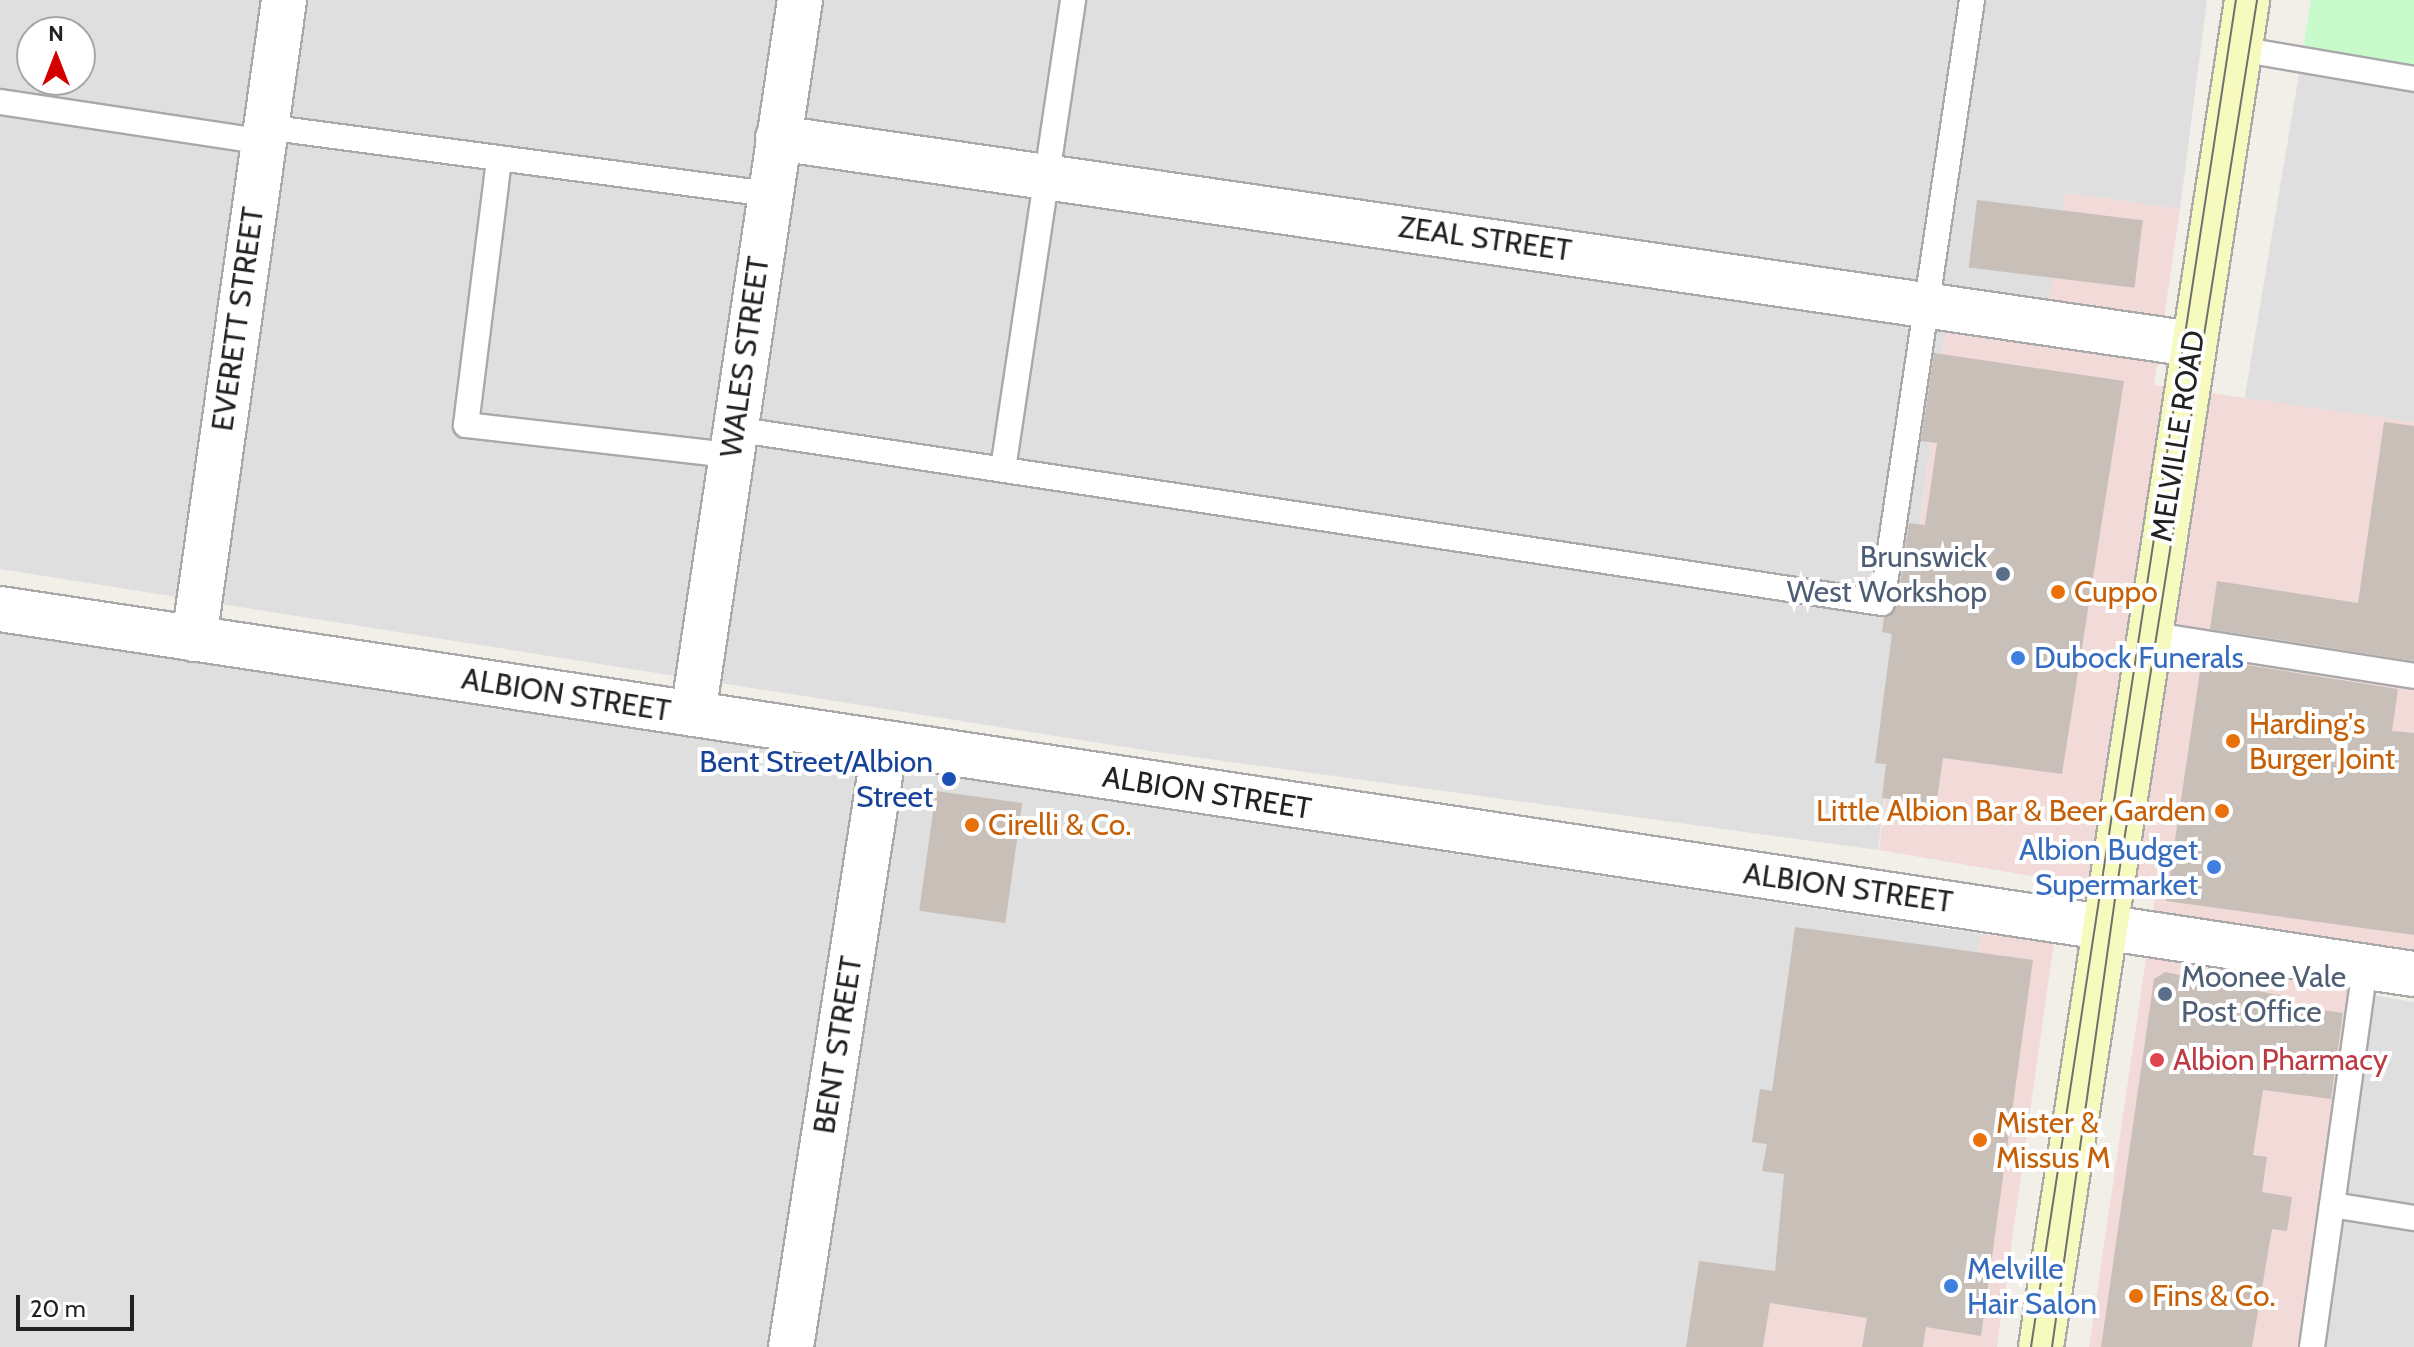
<!DOCTYPE html>
<style>
body{margin:0}
#map{position:relative;width:2414px;height:1347px;overflow:hidden;background:#f2efe9;font-family:Cabin,sans-serif}
div>[style]{position:absolute}
.residential>*{inset:0;background:#e0dfdf}
.commercial>*{inset:0;background:#f2dad9}
.park>*{inset:0;background:#c8facc}
.building>*{inset:0;background:#c7bfb8;transform-origin:0 0}
.roads{filter:drop-shadow(2px 0 #a9a9a9) drop-shadow(-2px 0 #a9a9a9) drop-shadow(0 2px #a9a9a9) drop-shadow(0 -2px #a9a9a9)}
.service>*{height:24px;margin:-12px;padding:0 12px;transform-origin:12px;border-radius:12px;background:#fff}
.minor>*{height:44px;margin:-22px;padding:0 22px;transform-origin:22px;border-radius:22px;background:#fff}
.tertiary>*{height:44px;margin:-22px;padding:0 22px;transform-origin:22px;border-radius:22px;background:#fff}
.secondary>*{height:44px;margin:-22px;padding:0 22px;transform-origin:22px;border-radius:22px;background:#f7fabf}
.tram>*{height:2px;margin:-1px;padding:0 1px;transform-origin:1px;border-radius:1px;background:#707070}
.dots>*{width:22px;height:22px;translate:-50% -50%;box-sizing:border-box;border:4px solid #fff;border-radius:50%}
span{translate:-50% -50%;white-space:nowrap;text-align:center;line-height:1.15;-webkit-text-stroke:8px #fff;paint-order:stroke}
.street-label{font-size:30px;color:#222}
.service-label{font-size:30px;color:#4e5e75}
.right{translate:-100% -50%;text-align:right}
.left{translate:0 -50%;text-align:left}
.food-label{font-size:30px;color:#c56008}
.shop-label{font-size:30px;color:#366cbe}
.transit-label{font-size:30px;color:#164399}
.health-label{font-size:30px;color:#be3a42}
.north{position:absolute;left:16px;top:16px;width:80px;height:80px;box-sizing:border-box;background:#fff;border:2px solid #a7a7a7;border-radius:50%;rotate:0deg;font-size:22px;font-weight:700;line-height:32px;text-align:center;color:#222}
.north::after{content:'';display:block;margin:auto;width:28px;height:36px;background:#d40000;clip-path:polygon(50% 0,100% 100%,50% 72%,0 100%)}
.scale{position:absolute;left:16px;top:1295px;width:118px;height:36px;box-sizing:border-box;border:4px solid #222;border-top:0;padding-left:10px;font-size:24px;line-height:28px;white-space:nowrap;color:#222;-webkit-text-stroke:6px #fff;paint-order:stroke}
</style>
<div id="map">
<div class="residential">
<div style="clip-path:polygon(evenodd,0 0,2207px 0,2180px 209px,2066px 193px,2042px 347px,1945px 333px,1878px 850px,1150px 751px,0 569px,0 0,32px 32px,80px 32px,80px 80px,32px 80px,32px 32px)"></div>
<div style="clip-path:polygon(2414px 0,2414px 422px,2244px 401px,2302px 56px)"></div>
<div style="clip-path:polygon(0 632px,1981px 934px,1924px 1326px,1699px 1262px,1686px 1347px,0 1347px)"></div>
<div style="clip-path:polygon(2360px 993px,2414px 1002px,2414px 1347px,2309px 1347px)"></div>
</div>
<div class="commercial">
<div style="clip-path:polygon(2066px 193px,2180px 209px,2154px 385px,2414px 422px,2414px 955px,2366px 948px,2309px 1347px,2089px 1347px,2155px 897px,1879px 850px,1945px 333px,2042px 346px)"></div>
<div style="clip-path:polygon(1981px 934px,2054px 942px,1997px 1347px,1686px 1347px,1699px 1261px,1775px 1271px,1924px 1326px)"></div>
</div>
<div class="park">
<div style="clip-path:polygon(2311px 0,2414px 0,2414px 73px,2302px 56px)"></div>
</div>
<div class="building">
<div style="left:1977px;top:200px;width:167px;height:68px;rotate:7deg"></div>
<div style="clip-path:polygon(1934px 353px,2124px 381px,2062px 774px,1943px 758px,1936px 806px,1882px 798px,1886px 764px,1875px 763px,1892px 634px,1882px 632px,1884px 617px,1897px 605px,1909px 523px,1925px 525px,1937px 443px,1921px 441px)"></div>
<div style="clip-path:polygon(2384px 422px,2414px 426px,2414px 661px,2210px 629px,2217px 581px,2358px 603px)"></div>
<div style="clip-path:polygon(2202px 658px,2398px 689px,2392px 731px,2414px 733px,2414px 935px,2166px 901px)"></div>
<div style="left:936px;top:791px;width:87px;height:121px;rotate:8deg"></div>
<div style="clip-path:polygon(1795px 927px,2033px 960px,1981px 1336px,1926px 1327px,1923px 1347px,1862px 1347px,1867px 1318px,1770px 1303px,1763px 1347px,1686px 1347px,1699px 1261px,1775px 1271px,1784px 1174px,1762px 1171px,1767px 1144px,1752px 1142px,1760px 1089px,1772px 1091px)"></div>
<div style="clip-path:polygon(2165px 972px,2283px 996px,2281px 1004px,2343px 1013px,2331px 1099px,2263px 1090px,2253px 1155px,2267px 1157px,2262px 1192px,2292px 1197px,2287px 1231px,2272px 1229px,2252px 1347px,2101px 1347px,2154px 979px)"></div>
</div>
<div class="roads">
<div class="service">
<div style="left:2239px;top:49px;width:178px;rotate:9.7deg"></div>
<div style="left:0;top:102px;width:267px;rotate:8.6deg"></div>
<div style="left:266px;top:127px;width:507px;rotate:7.59deg"></div>
<div style="left:499px;top:160px;width:267px;rotate:97.1deg"></div>
<div style="left:466px;top:425px;width:266px;rotate:6.5deg"></div>
<div style="left:734px;top:429px;width:1161px;rotate:8.62deg"></div>
<div style="left:1882px;top:603px;width:610px;rotate:-81.51deg"></div>
<div style="left:1003px;top:469px;width:474px;rotate:-81.5deg"></div>
<div style="left:2147px;top:634px;width:270px;rotate:8.9deg"></div>
<div style="left:2332px;top:1205px;width:240px;rotate:-82.1deg"></div>
<div style="left:2312px;top:1347px;width:143px;rotate:-82deg"></div>
<div style="left:2332px;top:1205px;width:83px;rotate:9deg"></div>
</div>
<div class="minor">
<div style="left:778px;top:138px;width:1429px;rotate:8.29deg"></div>
<div style="left:194px;top:639px;width:645px;rotate:-81.98deg"></div>
<div style="left:693px;top:714px;width:722px;rotate:-81.48deg"></div>
<div style="left:791px;top:1347px;width:611px;rotate:-81.15deg"></div>
</div>
<div class="tertiary">
<div style="left:0;top:609px;width:2441px;rotate:8.6deg"></div>
</div>
<div class="secondary">
<div style="left:2041px;top:1347px;width:1363px;rotate:-81.3deg"></div>
</div>
</div>
<div class="tram">
<div style="left:2031px;top:1347px;width:1363px;rotate:-81.35deg"></div>
<div style="left:2052px;top:1347px;width:453px;rotate:-82deg"></div>
<div style="left:2115px;top:898px;width:909px;rotate:-81.01deg"></div>
</div>
<div class="dots">
<div style="left:2003px;top:574px;background:#5c6f8a"></div>
<div style="left:2058px;top:592px;background:#e8710a"></div>
<div style="left:2018px;top:658px;background:#3f7fe0"></div>
<div style="left:2233px;top:741px;background:#e8710a"></div>
<div style="left:949px;top:779px;background:#1a4fb4"></div>
<div style="left:2222px;top:811px;background:#e8710a"></div>
<div style="left:972px;top:825px;background:#e8710a"></div>
<div style="left:2214px;top:867px;background:#3f7fe0"></div>
<div style="left:2165px;top:994px;background:#5c6f8a"></div>
<div style="left:2157px;top:1060px;background:#e0444e"></div>
<div style="left:1980px;top:1140px;background:#e8710a"></div>
<div style="left:1951px;top:1286px;background:#3f7fe0"></div>
<div style="left:2136px;top:1296px;background:#e8710a"></div>
</div>
<div class="street-label">
<span style="left:1485px;top:239px;rotate:8deg">ZEAL STREET</span>
<span style="left:238px;top:319px;rotate:-82deg">EVERETT STREET</span>
<span style="left:745px;top:357px;rotate:-82deg">WALES STREET</span>
<span style="left:2178px;top:436px;rotate:-81deg">MELVILLE ROAD</span>
<span style="left:566px;top:695px;rotate:9deg">ALBION STREET</span>
<span style="left:1207px;top:793px;rotate:9deg">ALBION STREET</span>
<span style="left:1848px;top:888px;rotate:8deg">ALBION STREET</span>
<span style="left:838px;top:1045px;rotate:-81deg">BENT STREET</span>
</div>
<div class="service-label">
<span class="right" style="left:1987px;top:574px">Brunswick<br>West Workshop</span>
<span class="left" style="left:2181px;top:994px">Moonee Vale<br>Post Office</span>
</div>
<div class="food-label">
<span class="left" style="left:2074px;top:592px">Cuppo</span>
<span class="left" style="left:2249px;top:741px">Harding's<br>Burger Joint</span>
<span class="right" style="left:2206px;top:811px">Little Albion Bar &amp; Beer Garden</span>
<span class="left" style="left:988px;top:825px">Cirelli &amp; Co.</span>
<span class="left" style="left:1996px;top:1140px">Mister &amp;<br>Missus M</span>
<span class="left" style="left:2152px;top:1296px">Fins &amp; Co.</span>
</div>
<div class="shop-label">
<span class="left" style="left:2034px;top:658px">Dubock Funerals</span>
<span class="right" style="left:2198px;top:867px">Albion Budget<br>Supermarket</span>
<span class="left" style="left:1967px;top:1286px">Melville<br>Hair Salon</span>
</div>
<div class="transit-label">
<span class="right" style="left:933px;top:779px">Bent Street/Albion<br>Street</span>
</div>
<div class="health-label">
<span class="left" style="left:2173px;top:1060px">Albion Pharmacy</span>
</div>
<div class="north">N</div>
<div class="scale">20 m</div>
</div>
